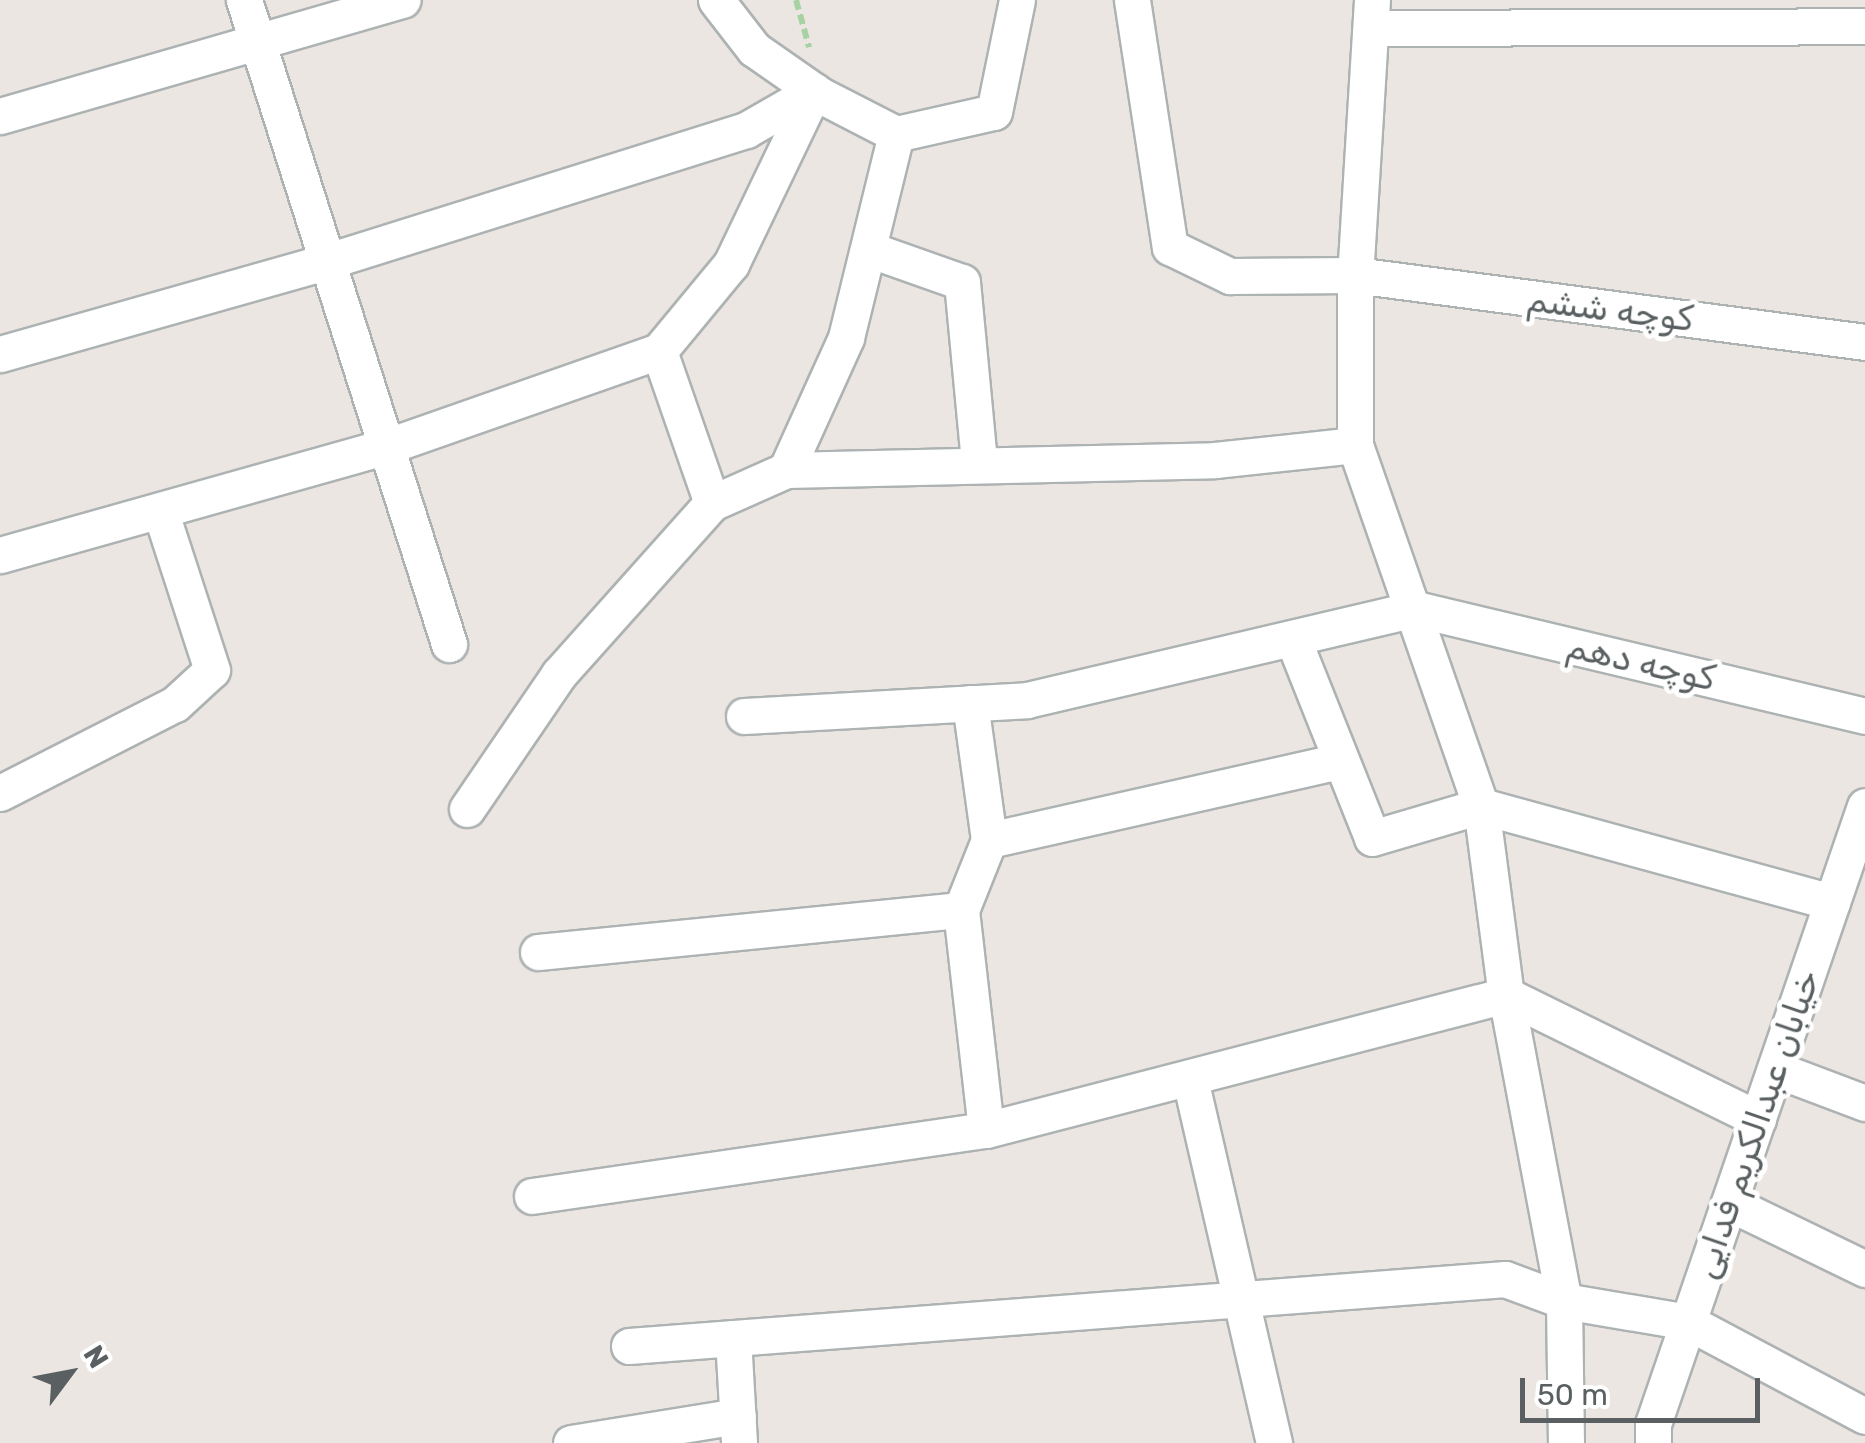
<!DOCTYPE html>
<meta charset="utf-8">
<style>
body{margin:0}
#map{position:relative;width:1865px;height:1443px;overflow:hidden;background:#ece6e2;font-family:Rubik,Cairo,sans-serif}
div>[style]{position:absolute}
.path>*{height:6px;margin-top:-3px;transform-origin:0;background:repeating-linear-gradient(90deg,#a7d3a4 0 10px,transparent 0 15px)}
.roads{filter:drop-shadow(2px 0 #adb2b3) drop-shadow(-2px 0 #adb2b3) drop-shadow(0 2px #adb2b3) drop-shadow(0 -2px #adb2b3)}
.minor>*{height:35px;margin:-17.5px;padding:0 17.5px;transform-origin:17.5px;border-radius:17.5px;background:#fff}
span{translate:-50% -50%;white-space:nowrap;text-align:center;line-height:1.15;-webkit-text-stroke:10px #fff;paint-order:stroke}
.street-label{font-size:35px;color:#5a6061}
.north{position:absolute;left:20px;top:1323px;width:100px;height:100px;-webkit-text-stroke:8px #fff;paint-order:stroke;rotate:58deg;font-size:28px;font-weight:700;line-height:40px;text-align:center;color:#5a6061}
.north::after{content:'';display:block;margin:auto;width:35px;height:45px;background:#5a6061;clip-path:polygon(50% 0,100% 100%,50% 72%,0 100%)}
.scale{position:absolute;left:1520px;top:1378px;width:240px;height:45px;box-sizing:border-box;border:5px solid #5a6061;border-top:0;padding-left:12px;font-size:30px;line-height:35px;white-space:nowrap;color:#5a6061;-webkit-text-stroke:8px #fff;paint-order:stroke}
</style>
<div id="map">
<div class="path">
<div style="left:796px;top:0;width:49px;rotate:74.5deg"></div>
</div>
<div class="roads">
<div class="minor">
<div style="left:244px;top:0;width:676px;rotate:72.34deg"></div>
<div style="left:716px;top:0;width:62px;rotate:52.2deg"></div>
<div style="left:754px;top:49px;width:80px;rotate:34.9deg"></div>
<div style="left:820px;top:95px;width:85px;rotate:27.2deg"></div>
<div style="left:896px;top:134px;width:210px;rotate:103.8deg"></div>
<div style="left:846px;top:338px;width:145px;rotate:114.4deg"></div>
<div style="left:1132px;top:0;width:250px;rotate:81.3deg"></div>
<div style="left:1170px;top:247px;width:67px;rotate:25.8deg"></div>
<div style="left:1230px;top:276px;width:125px;rotate:-0.5deg"></div>
<div style="left:1355px;top:275px;width:514px;rotate:7.48deg"></div>
<div style="left:1372px;top:0;width:276px;rotate:93.5deg"></div>
<div style="left:1355px;top:275px;width:170px;rotate:90deg"></div>
<div style="left:1355px;top:445px;width:382px;rotate:70.8deg"></div>
<div style="left:1481px;top:806px;width:191px;rotate:82.5deg"></div>
<div style="left:1506px;top:995px;width:311px;rotate:79.3deg"></div>
<div style="left:1564px;top:1301px;width:142px;rotate:89.2deg"></div>
<div style="left:1371px;top:28px;width:494px;rotate:-0.2deg"></div>
<div style="left:0;top:116px;width:419px;rotate:-16.1deg"></div>
<div style="left:896px;top:134px;width:100px;rotate:-12.7deg"></div>
<div style="left:994px;top:112px;width:114px;rotate:-78.4deg"></div>
<div style="left:871px;top:250px;width:96px;rotate:19.4deg"></div>
<div style="left:962px;top:282px;width:182px;rotate:84.6deg"></div>
<div style="left:659px;top:351px;width:161px;rotate:70.8deg"></div>
<div style="left:0;top:354px;width:341px;rotate:-15.8deg"></div>
<div style="left:328px;top:261px;width:438px;rotate:-17.4deg"></div>
<div style="left:746px;top:130px;width:78px;rotate:-29.8deg"></div>
<div style="left:0;top:555px;width:403px;rotate:-15.7deg"></div>
<div style="left:388px;top:446px;width:287px;rotate:-19.3deg"></div>
<div style="left:659px;top:351px;width:113px;rotate:-50.4deg"></div>
<div style="left:731px;top:264px;width:192px;rotate:-64.4deg"></div>
<div style="left:1293px;top:639px;width:214px;rotate:68.3deg"></div>
<div style="left:1372px;top:838px;width:114px;rotate:-16.4deg"></div>
<div style="left:1481px;top:806px;width:364px;rotate:15.3deg"></div>
<div style="left:970px;top:703px;width:138px;rotate:82.1deg"></div>
<div style="left:989px;top:840px;width:75px;rotate:111.8deg"></div>
<div style="left:961px;top:910px;width:221px;rotate:83.5deg"></div>
<div style="left:744px;top:716px;width:283px;rotate:-3.2deg"></div>
<div style="left:1027px;top:700px;width:400px;rotate:-13.2deg"></div>
<div style="left:1416px;top:609px;width:462px;rotate:13.4deg"></div>
<div style="left:0;top:793px;width:196px;rotate:-27deg"></div>
<div style="left:175px;top:704px;width:50px;rotate:-42.6deg"></div>
<div style="left:212px;top:670px;width:168px;rotate:-108deg"></div>
<div style="left:467px;top:809px;width:163px;rotate:-55.7deg"></div>
<div style="left:559px;top:674px;width:229px;rotate:-48.2deg"></div>
<div style="left:712px;top:503px;width:81px;rotate:-24deg"></div>
<div style="left:786px;top:470px;width:429px;rotate:-1.3deg"></div>
<div style="left:1215px;top:460px;width:141px;rotate:-6.1deg"></div>
<div style="left:989px;top:840px;width:359px;rotate:-12.7deg"></div>
<div style="left:538px;top:952px;width:425px;rotate:-5.7deg"></div>
<div style="left:1775px;top:1069px;width:96px;rotate:20.7deg"></div>
<div style="left:1190px;top:1079px;width:374px;rotate:77deg"></div>
<div style="left:532px;top:1196px;width:459px;rotate:-8.3deg"></div>
<div style="left:986px;top:1130px;width:537px;rotate:-14.55deg"></div>
<div style="left:1506px;top:995px;width:281px;rotate:26.2deg"></div>
<div style="left:1729px;top:1203px;width:151px;rotate:25.9deg"></div>
<div style="left:733px;top:1338px;width:105px;rotate:86.7deg"></div>
<div style="left:629px;top:1346px;width:879px;rotate:-4.37deg"></div>
<div style="left:1505px;top:1279px;width:63px;rotate:20.4deg"></div>
<div style="left:1564px;top:1301px;width:126px;rotate:9.6deg"></div>
<div style="left:1688px;top:1322px;width:200px;rotate:28deg"></div>
<div style="left:571px;top:1443px;width:169px;rotate:-9.2deg"></div>
<div style="left:1653px;top:1443px;width:19px;rotate:-90deg"></div>
<div style="left:1653px;top:1424px;width:653px;rotate:-71.07deg"></div>
</div>
</div>
<div class="street-label">
<span style="left:1610px;top:309px;rotate:7deg">کوچه ششم</span>
<span style="left:1641px;top:662px;rotate:13deg">کوچه دهم</span>
<span style="left:1756px;top:1124px;rotate:-71deg">خیابان عبدالکریم فدایی</span>
</div>
<div class="north">N</div>
<div class="scale">50 m</div>
</div>
